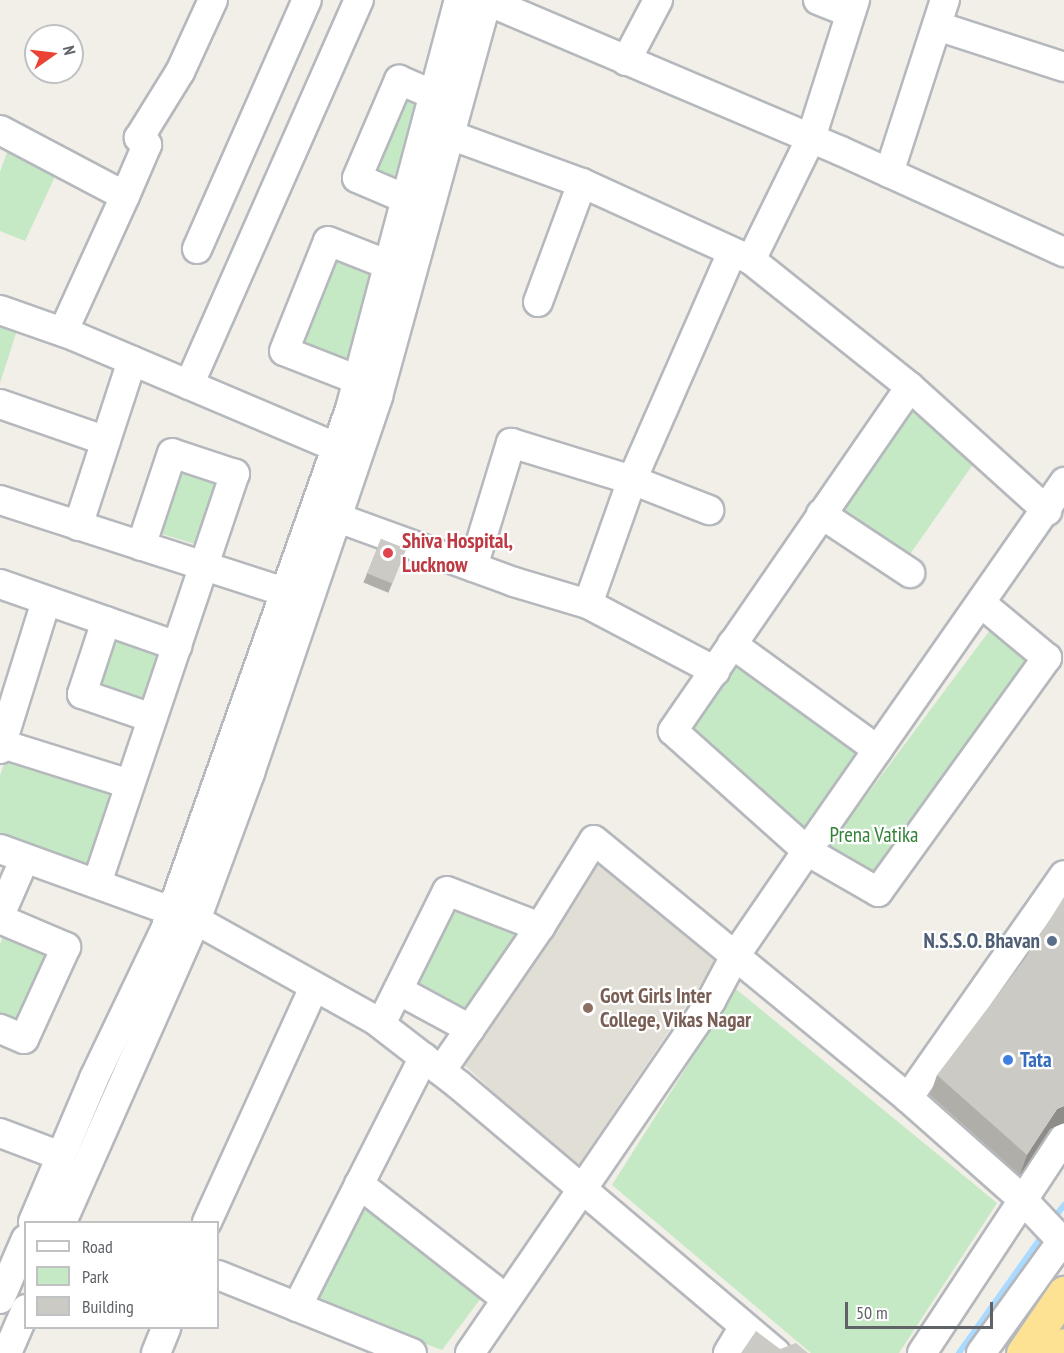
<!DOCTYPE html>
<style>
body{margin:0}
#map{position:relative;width:1064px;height:1353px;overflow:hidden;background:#f1efe8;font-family:"PT Sans Narrow",sans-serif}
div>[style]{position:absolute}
.education>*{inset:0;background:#e1ded6}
.green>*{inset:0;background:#c5e8c5;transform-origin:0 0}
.stream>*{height:6px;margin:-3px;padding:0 3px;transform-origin:3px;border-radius:3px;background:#aadaff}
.roads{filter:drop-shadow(2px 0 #b5b8bc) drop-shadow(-2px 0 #b5b8bc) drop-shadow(0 2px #b5b8bc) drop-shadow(0 -2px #b5b8bc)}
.minor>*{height:28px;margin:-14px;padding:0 14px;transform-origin:14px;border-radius:14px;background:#fff}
.highway>*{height:33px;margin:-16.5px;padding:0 16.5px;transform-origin:16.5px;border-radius:16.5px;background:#fde293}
.wall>*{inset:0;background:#afaea9;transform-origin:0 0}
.shaded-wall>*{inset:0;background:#8f8d8a}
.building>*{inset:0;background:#cccac5;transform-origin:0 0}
.dots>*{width:16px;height:16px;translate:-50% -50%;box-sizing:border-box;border:3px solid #fff;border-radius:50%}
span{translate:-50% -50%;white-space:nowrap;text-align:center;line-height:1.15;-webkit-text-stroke:4.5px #fff;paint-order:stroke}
.health-label{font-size:21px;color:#be3a42;font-weight:700}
.left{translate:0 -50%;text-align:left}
.park-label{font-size:21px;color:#348238}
.service-label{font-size:21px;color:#4e5e75;font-weight:700}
.right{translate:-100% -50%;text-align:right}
.education-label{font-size:21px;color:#785e54;font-weight:700}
.shop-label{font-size:21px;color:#366cbe;font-weight:700}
.legend{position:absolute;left:24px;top:1221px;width:195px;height:108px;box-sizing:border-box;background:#fff;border:2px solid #bfc1c3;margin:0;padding:8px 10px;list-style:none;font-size:18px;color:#5f6368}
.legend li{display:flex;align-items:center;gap:12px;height:30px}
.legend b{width:30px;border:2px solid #bfc1c3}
.north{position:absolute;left:24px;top:24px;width:60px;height:60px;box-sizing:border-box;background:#fff;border:2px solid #bfc1c3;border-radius:50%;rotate:76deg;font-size:16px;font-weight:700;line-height:24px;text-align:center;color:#5f6368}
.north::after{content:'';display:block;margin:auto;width:21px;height:27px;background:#ea4335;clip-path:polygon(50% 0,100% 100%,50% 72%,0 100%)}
.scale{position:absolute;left:845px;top:1302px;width:148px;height:27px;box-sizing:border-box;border:3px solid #5f6368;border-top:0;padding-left:8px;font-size:18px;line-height:21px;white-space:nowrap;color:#5f6368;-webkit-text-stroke:4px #fff;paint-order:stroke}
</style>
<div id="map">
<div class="education">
<div style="clip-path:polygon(596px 850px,719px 957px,576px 1169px,457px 1058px)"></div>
</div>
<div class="green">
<div style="clip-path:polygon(403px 95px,419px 102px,395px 185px,370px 174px)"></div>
<div style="clip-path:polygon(10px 144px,59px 168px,25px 241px,0 231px,0 172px)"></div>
<div style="clip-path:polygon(332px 253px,374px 272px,348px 366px,294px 347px)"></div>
<div style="clip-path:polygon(0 318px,19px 324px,0 383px)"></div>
<div style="clip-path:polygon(917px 404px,976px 460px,908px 557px,834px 511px)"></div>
<div style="left:176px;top:464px;width:50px;height:71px;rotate:17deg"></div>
<div style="clip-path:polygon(996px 622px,1035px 655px,879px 880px,828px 847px)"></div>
<div style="left:110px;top:636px;width:55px;height:57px;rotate:19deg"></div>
<div style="clip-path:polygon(737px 659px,860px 754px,806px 839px,687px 724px)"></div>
<div style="clip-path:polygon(7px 754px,119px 789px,92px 871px,0 842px,0 776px)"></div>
<div style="clip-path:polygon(455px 899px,529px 928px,475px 1013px,414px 980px)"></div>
<div style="clip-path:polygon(7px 928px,57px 950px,24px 1027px,0 1017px,0 944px)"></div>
<div style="clip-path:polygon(736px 989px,997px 1203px,899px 1353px,811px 1353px,612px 1185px)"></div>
<div style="clip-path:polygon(366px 1194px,487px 1290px,442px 1350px,306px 1299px)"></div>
</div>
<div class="stream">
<div style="left:1052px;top:1221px;width:20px;rotate:-53deg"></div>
<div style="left:959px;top:1353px;width:148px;rotate:-54.6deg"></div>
</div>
<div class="roads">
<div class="minor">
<div style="left:485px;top:0;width:387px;rotate:23deg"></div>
<div style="left:841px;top:151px;width:245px;rotate:24.4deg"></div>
<div style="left:818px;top:0;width:35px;rotate:22deg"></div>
<div style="left:937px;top:26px;width:133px;rotate:17.9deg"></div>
<div style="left:626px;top:61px;width:69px;rotate:-62.3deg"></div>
<div style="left:0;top:130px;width:141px;rotate:27.8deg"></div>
<div style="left:125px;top:196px;width:149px;rotate:114.5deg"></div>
<div style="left:450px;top:135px;width:140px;rotate:20deg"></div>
<div style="left:582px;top:183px;width:186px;rotate:24.5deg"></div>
<div style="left:751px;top:260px;width:203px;rotate:38.6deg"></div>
<div style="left:910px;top:387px;width:185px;rotate:42.1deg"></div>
<div style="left:889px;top:173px;width:182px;rotate:-72.1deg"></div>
<div style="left:125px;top:196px;width:56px;rotate:-66.7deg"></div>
<div style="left:147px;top:145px;width:11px;rotate:-139deg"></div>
<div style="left:139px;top:138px;width:78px;rotate:-58.2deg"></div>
<div style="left:180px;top:72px;width:79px;rotate:-65.4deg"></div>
<div style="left:406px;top:199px;width:53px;rotate:-156.8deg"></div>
<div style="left:357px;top:178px;width:107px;rotate:-66.8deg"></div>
<div style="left:399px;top:80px;width:38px;rotate:23deg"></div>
<div style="left:197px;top:249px;width:272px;rotate:-66.2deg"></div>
<div style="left:751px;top:260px;width:136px;rotate:-63.8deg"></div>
<div style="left:811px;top:138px;width:145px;rotate:-72.3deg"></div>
<div style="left:538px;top:302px;width:127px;rotate:-69.7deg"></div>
<div style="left:0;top:310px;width:78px;rotate:19.4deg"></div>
<div style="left:74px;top:336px;width:284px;rotate:23deg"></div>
<div style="left:358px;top:380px;width:79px;rotate:-158.6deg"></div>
<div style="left:284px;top:351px;width:118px;rotate:-68.2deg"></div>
<div style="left:328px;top:241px;width:66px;rotate:21.5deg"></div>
<div style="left:189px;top:385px;width:421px;rotate:-66.2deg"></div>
<div style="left:910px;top:387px;width:418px;rotate:124.6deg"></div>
<div style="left:673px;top:731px;width:180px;rotate:41.8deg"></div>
<div style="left:807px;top:851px;width:82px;rotate:30deg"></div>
<div style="left:878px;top:892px;width:289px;rotate:-54.2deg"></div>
<div style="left:1047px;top:658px;width:86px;rotate:-140.2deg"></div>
<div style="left:0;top:404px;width:112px;rotate:19.2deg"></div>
<div style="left:0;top:500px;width:296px;rotate:17.9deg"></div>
<div style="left:319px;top:511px;width:208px;rotate:20deg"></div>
<div style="left:514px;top:582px;width:77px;rotate:16.6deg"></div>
<div style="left:588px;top:604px;width:144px;rotate:27.8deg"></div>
<div style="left:821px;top:514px;width:107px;rotate:33.5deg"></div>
<div style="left:78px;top:526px;width:174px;rotate:-71.9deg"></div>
<div style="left:473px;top:567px;width:130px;rotate:-73deg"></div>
<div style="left:511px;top:443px;width:127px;rotate:17deg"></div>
<div style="left:632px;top:480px;width:83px;rotate:21.3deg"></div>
<div style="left:0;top:584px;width:188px;rotate:19.3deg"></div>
<div style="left:588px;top:604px;width:132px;rotate:-70.5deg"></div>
<div style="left:632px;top:480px;width:247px;rotate:-66.3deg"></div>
<div style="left:106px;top:621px;width:77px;rotate:108.2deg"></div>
<div style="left:82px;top:694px;width:74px;rotate:18.9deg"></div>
<div style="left:732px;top:644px;width:180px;rotate:36deg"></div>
<div style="left:2px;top:744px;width:134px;rotate:17.4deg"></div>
<div style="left:0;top:749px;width:155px;rotate:-72.7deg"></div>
<div style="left:0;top:849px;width:208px;rotate:19.9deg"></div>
<div style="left:196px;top:920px;width:205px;rotate:29.2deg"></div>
<div style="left:375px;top:1020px;width:106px;rotate:37.7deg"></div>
<div style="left:459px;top:1085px;width:415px;rotate:40.2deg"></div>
<div style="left:97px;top:883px;width:432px;rotate:-71.4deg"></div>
<div style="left:235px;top:474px;width:66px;rotate:-161.6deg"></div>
<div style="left:172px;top:453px;width:98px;rotate:108.4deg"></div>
<div style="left:0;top:915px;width:62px;rotate:-66.3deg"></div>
<div style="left:0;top:919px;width:72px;rotate:23deg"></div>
<div style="left:66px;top:947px;width:101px;rotate:114.5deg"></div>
<div style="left:24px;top:1039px;width:26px;rotate:-157deg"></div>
<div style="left:398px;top:990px;width:82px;rotate:28.4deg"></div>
<div style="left:381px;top:1024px;width:148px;rotate:-63.6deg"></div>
<div style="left:447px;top:891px;width:100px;rotate:21.2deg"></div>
<div style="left:441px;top:1071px;width:175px;rotate:-55.5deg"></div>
<div style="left:540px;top:927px;width:102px;rotate:-58.2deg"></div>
<div style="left:594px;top:840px;width:406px;rotate:39.4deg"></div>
<div style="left:908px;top:1098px;width:151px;rotate:41.5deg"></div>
<div style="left:1021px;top:1198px;width:59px;rotate:46.4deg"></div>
<div style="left:908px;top:1098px;width:272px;rotate:-55deg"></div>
<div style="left:0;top:1133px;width:65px;rotate:20.7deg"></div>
<div style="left:359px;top:1184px;width:185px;rotate:38deg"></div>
<div style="left:33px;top:1222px;width:156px;rotate:-67deg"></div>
<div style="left:94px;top:1078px;width:164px;rotate:-64.4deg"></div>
<div style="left:165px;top:930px;width:553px;rotate:-70.45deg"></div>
<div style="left:350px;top:409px;width:423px;rotate:-75.1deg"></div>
<div style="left:62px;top:1222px;width:330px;rotate:-66.1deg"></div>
<div style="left:196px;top:920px;width:157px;rotate:-69.8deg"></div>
<div style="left:250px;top:773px;width:398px;rotate:-71.2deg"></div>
<div style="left:378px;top:396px;width:411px;rotate:-74.6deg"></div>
<div style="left:207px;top:1222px;width:258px;rotate:-65.5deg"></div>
<div style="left:218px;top:1275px;width:209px;rotate:21.9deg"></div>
<div style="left:0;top:1299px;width:65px;rotate:-66.6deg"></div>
<div style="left:297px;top:1307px;width:280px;rotate:-63.1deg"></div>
<div style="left:7px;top:1353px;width:48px;rotate:-66.6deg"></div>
<div style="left:156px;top:1353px;width:27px;rotate:-68deg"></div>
<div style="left:470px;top:1353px;width:427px;rotate:-55.6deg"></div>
<div style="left:711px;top:1001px;width:51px;rotate:-61.9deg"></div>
<div style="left:735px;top:956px;width:127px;rotate:-55.6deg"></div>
<div style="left:807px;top:851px;width:450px;rotate:-55.1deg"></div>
<div style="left:728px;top:1353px;width:31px;rotate:-59deg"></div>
<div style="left:922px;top:1353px;width:258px;rotate:-56.6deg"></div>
<div style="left:981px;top:1353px;width:142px;rotate:-54.2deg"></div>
</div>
<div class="highway">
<div style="left:1023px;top:1353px;width:73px;rotate:-55.7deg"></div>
<div style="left:1059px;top:1353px;width:9px;rotate:-58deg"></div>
</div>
</div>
<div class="wall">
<div style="left:381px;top:539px;width:27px;height:47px;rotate:22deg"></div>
<div style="clip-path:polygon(937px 1075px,1050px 1129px,1020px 1175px,930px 1095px)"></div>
</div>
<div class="shaded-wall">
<div style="clip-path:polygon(1064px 1106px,1064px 1123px,1050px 1129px,1020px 1175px,1027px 1155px,1057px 1109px)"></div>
</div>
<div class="building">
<div style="left:381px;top:539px;width:27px;height:37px;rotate:22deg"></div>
<div style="clip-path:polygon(1064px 897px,1064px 1106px,1057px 1109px,1027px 1155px,937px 1075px,1025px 959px)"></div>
<div style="clip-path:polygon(756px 1331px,780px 1349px,796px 1343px,808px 1353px,741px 1353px)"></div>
</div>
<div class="dots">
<div style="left:388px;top:553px;background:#e0444e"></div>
<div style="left:1052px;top:941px;background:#5c6f8a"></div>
<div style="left:588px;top:1008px;background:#8d6e63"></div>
<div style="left:1008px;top:1060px;background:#3f7fe0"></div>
</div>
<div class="health-label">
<span class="left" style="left:402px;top:553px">Shiva Hospital,<br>Lucknow</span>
</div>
<div class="park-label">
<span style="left:874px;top:835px">Prena Vatika</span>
</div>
<div class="service-label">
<span class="right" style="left:1040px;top:941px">N.S.S.O. Bhavan</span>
</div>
<div class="education-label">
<span class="left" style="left:600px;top:1008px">Govt Girls Inter<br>College, Vikas Nagar</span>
</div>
<div class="shop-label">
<span class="left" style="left:1020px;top:1060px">Tata</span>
</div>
<ul class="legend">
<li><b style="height:8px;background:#fff"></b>Road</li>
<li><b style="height:16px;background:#c5e8c5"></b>Park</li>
<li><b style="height:16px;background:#cccac5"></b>Building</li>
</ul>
<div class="north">N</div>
<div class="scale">50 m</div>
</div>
